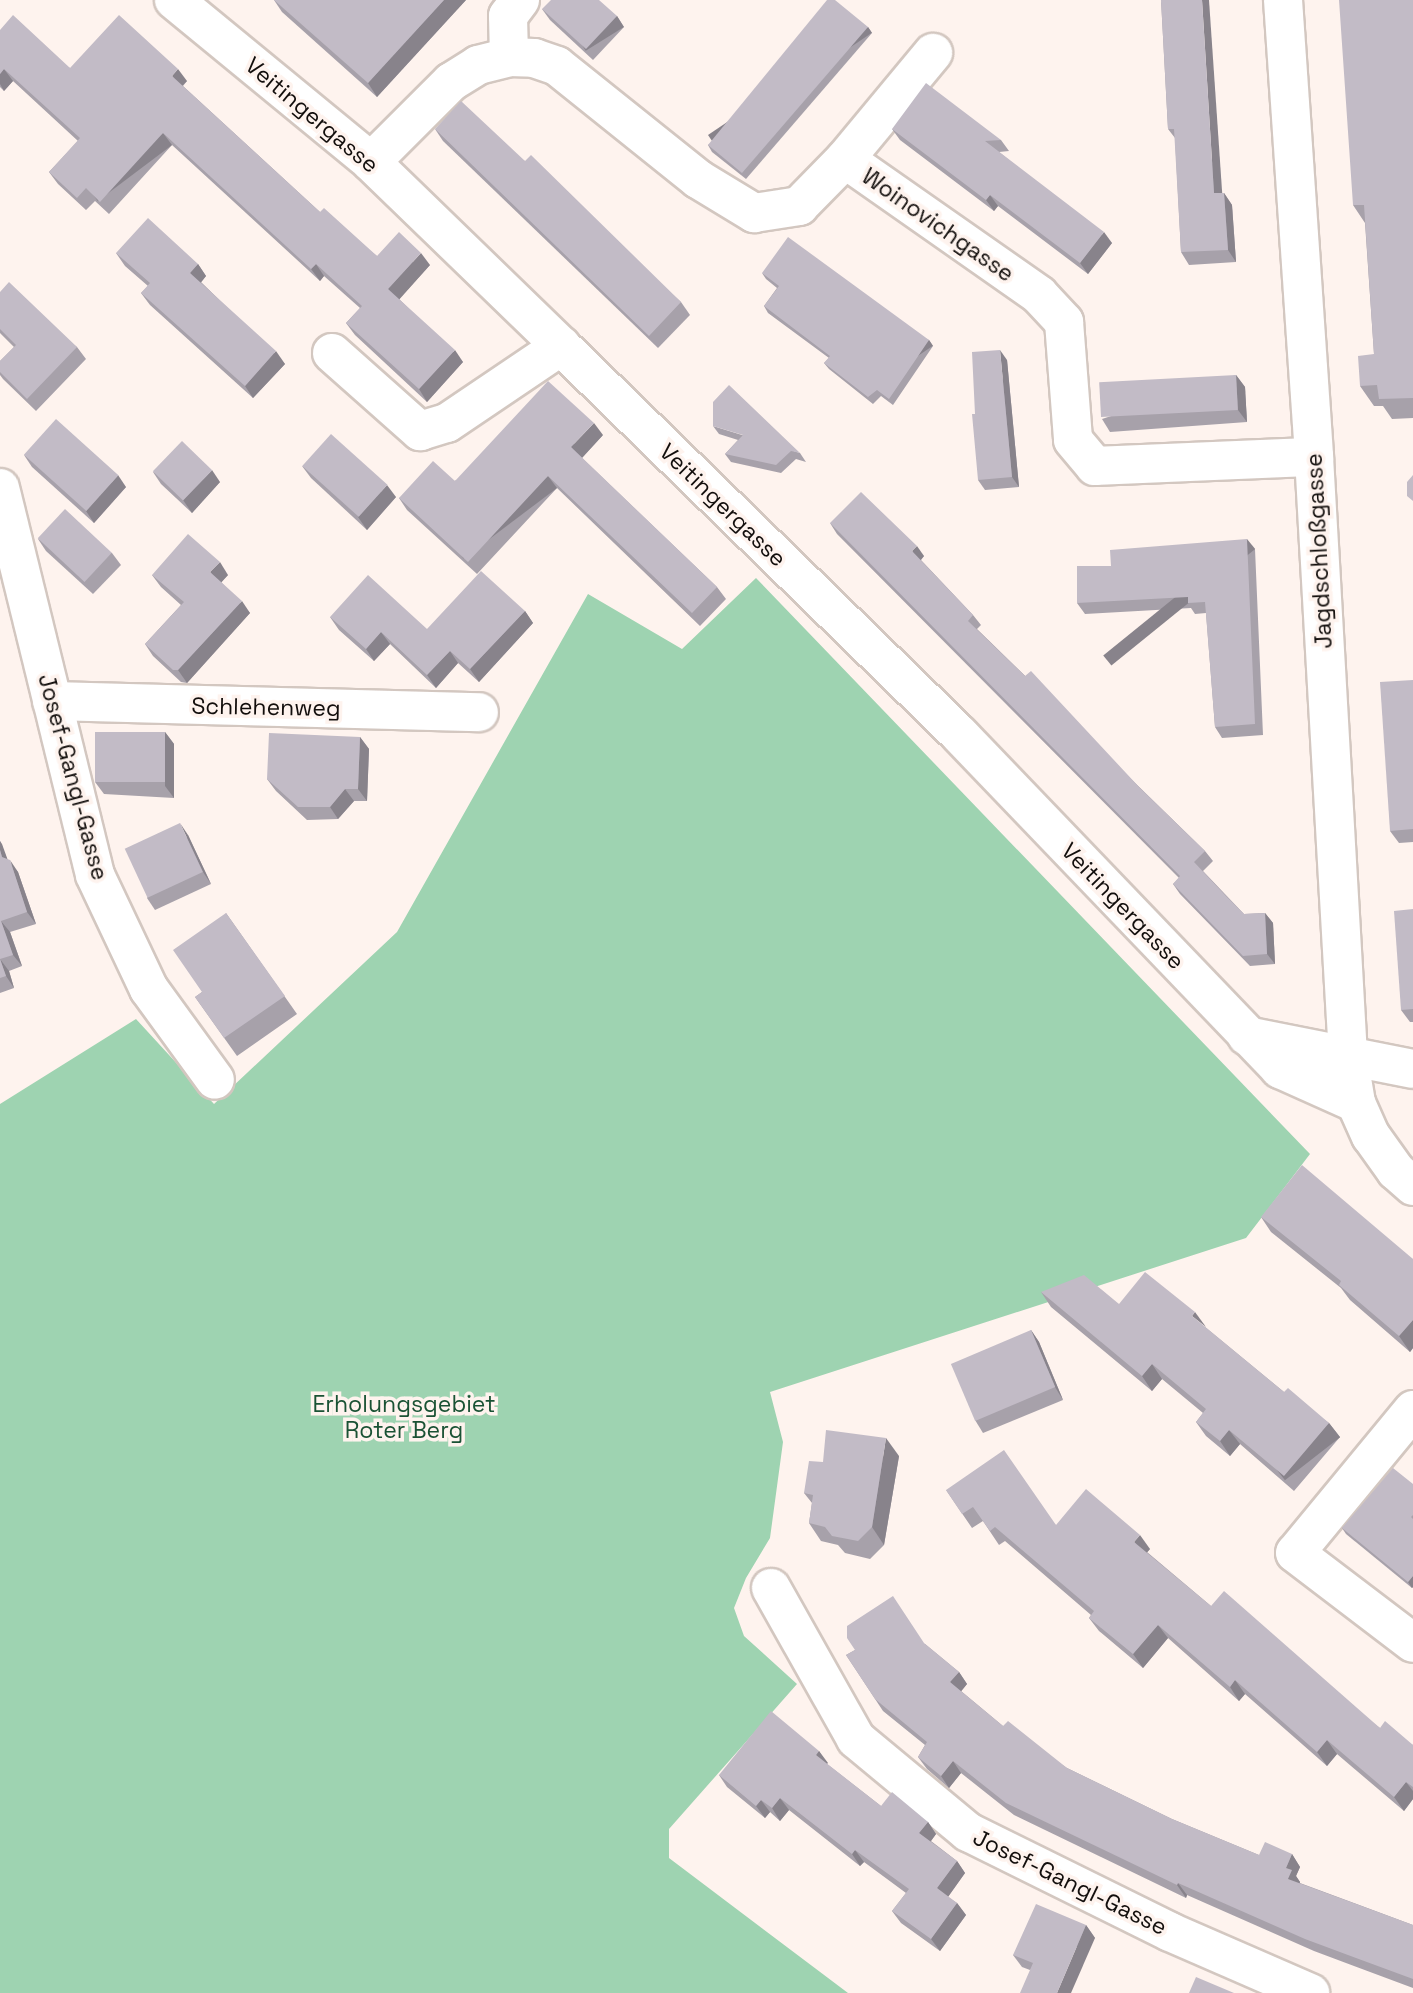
<!DOCTYPE html>
<meta charset="utf-8">
<style>
body{margin:0}
#map{position:relative;width:1413px;height:1993px;overflow:hidden;background:#fef3ee;font-family:"Space Grotesk",sans-serif}
div>[style]{position:absolute}
.green>*{inset:0;background:#9ed3b1}
.roads{filter:drop-shadow(2px 0 #d3c7c0) drop-shadow(-2px 0 #d3c7c0) drop-shadow(0 2px #d3c7c0) drop-shadow(0 -2px #d3c7c0)}
.minor>*{height:38px;margin:-19px;padding:0 19px;transform-origin:19px;border-radius:19px;background:#fff}
.wall>*{inset:0;background:#a7a1aa}
.shaded-wall>*{inset:0;background:#88838b;transform-origin:0 0}
.building>*{inset:0;background:#c2bbc6;transform-origin:0 0}
span{translate:-50% -50%;white-space:nowrap;text-align:center;line-height:1.15;-webkit-text-stroke:7px #fef3ee;paint-order:stroke}
.street-label{font-size:23px;color:#120e0c}
.park-label{font-size:23px;color:#1a5234}
</style>
<div id="map">
<div class="green">
<div style="clip-path:polygon(756px 578px,1310px 1154px,1246px 1238px,770px 1392px,783px 1442px,770px 1538px,746px 1578px,734px 1608px,744px 1636px,797px 1684px,669px 1829px,669px 1858px,848px 1993px,0 1993px,0 1104px,136px 1019px,214px 1104px,397px 932px,588px 594px,682px 649px)"></div>
</div>
<div class="roads">
<div class="minor">
<div style="left:174px;top:0;width:255px;rotate:39.4deg"></div>
<div style="left:371px;top:162px;width:264px;rotate:44.1deg"></div>
<div style="left:561px;top:346px;width:557px;rotate:44.27deg"></div>
<div style="left:960px;top:735px;width:463px;rotate:46.2deg"></div>
<div style="left:1280px;top:1069px;width:83px;rotate:24.1deg"></div>
<div style="left:1283px;top:0;width:458px;rotate:86.1deg"></div>
<div style="left:1314px;top:457px;width:599px;rotate:86.75deg"></div>
<div style="left:1348px;top:1055px;width:49px;rotate:80.5deg"></div>
<div style="left:1356px;top:1103px;width:36px;rotate:66deg"></div>
<div style="left:1371px;top:1136px;width:43px;rotate:54.5deg"></div>
<div style="left:1396px;top:1171px;width:23px;rotate:41deg"></div>
<div style="left:509px;top:57px;width:41px;rotate:-91.4deg"></div>
<div style="left:508px;top:16px;width:20px;rotate:-53deg"></div>
<div style="left:845px;top:159px;width:138px;rotate:-50.3deg"></div>
<div style="left:371px;top:162px;width:113px;rotate:-45deg"></div>
<div style="left:451px;top:82px;width:32px;rotate:-32deg"></div>
<div style="left:478px;top:65px;width:32px;rotate:-14deg"></div>
<div style="left:509px;top:57px;width:25px;rotate:2deg"></div>
<div style="left:534px;top:58px;width:24px;rotate:19deg"></div>
<div style="left:557px;top:66px;width:181px;rotate:38.7deg"></div>
<div style="left:698px;top:179px;width:66px;rotate:31.3deg"></div>
<div style="left:754px;top:213px;width:46px;rotate:-8.8deg"></div>
<div style="left:799px;top:206px;width:66px;rotate:-45.6deg"></div>
<div style="left:845px;top:159px;width:237px;rotate:35deg"></div>
<div style="left:1039px;top:295px;width:37px;rotate:47deg"></div>
<div style="left:1064px;top:322px;width:118px;rotate:85.6deg"></div>
<div style="left:1073px;top:440px;width:34px;rotate:50deg"></div>
<div style="left:1095px;top:466px;width:219px;rotate:-2.4deg"></div>
<div style="left:332px;top:353px;width:118px;rotate:41.6deg"></div>
<div style="left:420px;top:431px;width:28px;rotate:-17deg"></div>
<div style="left:447px;top:423px;width:138px;rotate:-34deg"></div>
<div style="left:0;top:488px;width:398px;rotate:76.2deg"></div>
<div style="left:95px;top:875px;width:126px;rotate:64.7deg"></div>
<div style="left:149px;top:989px;width:112px;rotate:54deg"></div>
<div style="left:52px;top:701px;width:427px;rotate:1.5deg"></div>
<div style="left:1247px;top:1036px;width:169px;rotate:11.2deg"></div>
<div style="left:1413px;top:1410px;width:185px;rotate:129.5deg"></div>
<div style="left:1295px;top:1553px;width:148px;rotate:37.3deg"></div>
<div style="left:771px;top:1588px;width:173px;rotate:60.6deg"></div>
<div style="left:856px;top:1739px;width:146px;rotate:39.7deg"></div>
<div style="left:968px;top:1832px;width:225px;rotate:26.3deg"></div>
<div style="left:1170px;top:1932px;width:153px;rotate:23.5deg"></div>
</div>
</div>
<div class="wall">
<div style="clip-path:polygon(274px 0,466px 0,377px 97px,282px 12px)"></div>
<div style="clip-path:polygon(1161px 0,1222px 193px,1224px 193px,1232px 205px,1236px 262px,1189px 265px,1181px 252px,1175px 138px,1168px 129px)"></div>
<div style="clip-path:polygon(1413px 0,1413px 418px,1392px 419px,1383px 406px,1374px 406px,1360px 386px,1374px 354px,1365px 223px,1353px 205px)"></div>
<div style="clip-path:polygon(542px 9px,617px 16px,624px 27px,593px 60px,550px 20px)"></div>
<div style="clip-path:polygon(868px 27px,872px 33px,746px 179px,712px 152px,708px 145px)"></div>
<div style="clip-path:polygon(0 30px,70px 68px,187px 81px,183px 86px,320px 212px,377px 256px,430px 265px,399px 299px,463px 362px,427px 402px,355px 335px,346px 323px,360px 308px,324px 276px,320px 281px,172px 145px,109px 214px,95px 201px,86px 210px,58px 184px,49px 172px,78px 141px,13px 81px,4px 91px,0 87px)"></div>
<div style="clip-path:polygon(435px 129px,525px 161px,681px 302px,690px 315px,658px 348px,443px 141px)"></div>
<div style="clip-path:polygon(892px 129px,1001px 140px,1009px 151px,999px 152px,1112px 243px,1088px 274px,998px 206px,994px 211px,900px 140px)"></div>
<div style="clip-path:polygon(116px 253px,198px 264px,206px 276px,201px 282px,285px 364px,253px 398px,150px 305px,141px 293px,148px 286px,125px 266px)"></div>
<div style="clip-path:polygon(762px 273px,929px 340px,933px 346px,893px 405px,881px 396px,873px 404px,829px 369px,824px 363px,829px 358px,768px 313px,764px 306px,777px 288px,766px 279px)"></div>
<div style="clip-path:polygon(0 292px,77px 347px,86px 359px,36px 411px,3px 379px,0 375px,0 361px,14px 347px,0 333px)"></div>
<div style="clip-path:polygon(1007px 360px,1019px 487px,985px 490px,978px 480px)"></div>
<div style="clip-path:polygon(1236px 375px,1245px 387px,1247px 422px,1110px 432px,1102px 419px)"></div>
<div style="clip-path:polygon(713px 426px,800px 453px,806px 462px,796px 459px,781px 473px,731px 462px,725px 454px,738px 440px,719px 434px)"></div>
<div style="clip-path:polygon(603px 435px,582px 458px,717px 587px,726px 599px,700px 626px,557px 488px,477px 574px,407px 510px,399px 498px)"></div>
<div style="clip-path:polygon(24px 455px,126px 487px,94px 523px,32px 467px)"></div>
<div style="clip-path:polygon(302px 466px,396px 497px,367px 530px,311px 478px)"></div>
<div style="clip-path:polygon(153px 472px,220px 482px,192px 513px,161px 484px)"></div>
<div style="clip-path:polygon(830px 523px,924px 556px,921px 560px,973px 615px,981px 625px,977px 629px,1205px 851px,1213px 861px,1203px 871px,1244px 914px,1265px 913px,1273px 923px,1275px 964px,1250px 966px,1180px 894px,1173px 884px,1179px 878px,837px 534px)"></div>
<div style="clip-path:polygon(38px 539px,112px 553px,121px 565px,93px 594px,46px 551px)"></div>
<div style="clip-path:polygon(1255px 549px,1263px 735px,1222px 738px,1215px 727px,1206px 613px,1195px 614px,1191px 608px,1085px 614px,1077px 603px,1111px 566px)"></div>
<div style="clip-path:polygon(152px 575px,228px 575px,221px 582px,250px 613px,187px 683px,181px 682px,153px 656px,145px 644px,181px 605px,161px 587px)"></div>
<div style="clip-path:polygon(525px 611px,533px 623px,479px 682px,458px 663px,436px 688px,390px 644px,374px 661px,339px 630px,330px 617px,427px 629px)"></div>
<div style="clip-path:polygon(1413px 680px,1413px 842px,1399px 843px,1390px 831px)"></div>
<div style="clip-path:polygon(165px 732px,174px 744px,174px 798px,104px 794px,95px 782px)"></div>
<div style="clip-path:polygon(360px 737px,369px 749px,367px 801px,354px 801px,338px 819px,307px 820px,276px 791px,267px 779px)"></div>
<div style="clip-path:polygon(188px 835px,211px 884px,155px 910px,147px 898px)"></div>
<div style="clip-path:polygon(0 841px,7px 859px,18px 872px,36px 924px,10px 932px,22px 966px,9px 971px,14px 988px,0 993px)"></div>
<div style="clip-path:polygon(1413px 909px,1413px 1022px,1410px 1022px,1401px 1010px)"></div>
<div style="clip-path:polygon(226px 913px,297px 1014px,237px 1056px,195px 997px,202px 992px)"></div>
<div style="clip-path:polygon(1261px 1217px,1413px 1259px,1413px 1348px,1410px 1352px,1350px 1300px,1341px 1288px,1271px 1232px)"></div>
<div style="clip-path:polygon(1041px 1292px,1119px 1304px,1205px 1327px,1284px 1392px,1329px 1423px,1340px 1437px,1294px 1491px,1240px 1444px,1230px 1456px,1206px 1436px,1196px 1422px,1203px 1413px,1162px 1379px,1152px 1391px,1051px 1307px)"></div>
<div style="clip-path:polygon(1031px 1330px,1039px 1342px,1063px 1400px,983px 1433px,975px 1420px)"></div>
<div style="clip-path:polygon(899px 1456px,884px 1545px,870px 1559px,845px 1553px,838px 1545px,821px 1541px,809px 1523px,812px 1503px,804px 1493px,823px 1462px)"></div>
<div style="clip-path:polygon(1413px 1484px,1413px 1587px,1412px 1588px,1346px 1534px,1342px 1528px)"></div>
<div style="clip-path:polygon(946px 1490px,1056px 1525px,1150px 1549px,1147px 1552px,1211px 1606px,1380px 1728px,1413px 1745px,1413px 1799px,1404px 1811px,1337px 1754px,1327px 1766px,1245px 1694px,1239px 1701px,1168px 1638px,1143px 1668px,1099px 1631px,1089px 1618px,1091px 1615px,1005px 1541px,999px 1545px,983px 1521px,972px 1528px)"></div>
<div style="clip-path:polygon(925px 1644px,959px 1672px,967px 1684px,961px 1691px,1003px 1726px,1067px 1768px,1172px 1819px,1259px 1855px,1292px 1854px,1300px 1867px,1296px 1876px,1300px 1882px,1300px 1883px,1413px 1925px,1413px 1988px,1314px 1951px,1187px 1895px,1186px 1898px,1014px 1815px,961px 1773px,949px 1788px,927px 1769px,918px 1757px,925px 1745px,883px 1711px,846px 1655px,855px 1650px)"></div>
<div style="clip-path:polygon(819px 1751px,827px 1764px,881px 1806px,928px 1822px,936px 1834px,931px 1841px,957px 1861px,965px 1873px,948px 1897px,957px 1903px,966px 1915px,940px 1951px,901px 1923px,892px 1911px,906px 1893px,864px 1862px,860px 1866px,789px 1810px,780px 1821px,770px 1812px,765px 1818px,727px 1787px,719px 1775px)"></div>
<div style="clip-path:polygon(1086px 1925px,1095px 1938px,1030px 1970px,1022px 1967px,1013px 1955px)"></div>
</div>
<div class="shaded-wall">
<div style="clip-path:polygon(444px 0,466px 0,377px 97px,368px 83px)"></div>
<div style="clip-path:polygon(1202px 0,1209px 0,1223px 205px,1214px 193px)"></div>
<div style="left:617px;top:16px;width:13px;height:45px;rotate:58deg"></div>
<div style="left:868px;top:27px;width:7px;height:193px;rotate:56deg"></div>
<div style="clip-path:polygon(4px 69px,13px 81px,4px 91px,0 84px,0 74px)"></div>
<div style="clip-path:polygon(178px 69px,187px 81px,180px 88px,172px 76px)"></div>
<div style="left:163px;top:133px;width:15px;height:93px;rotate:53deg"></div>
<div style="clip-path:polygon(1224px 193px,1232px 205px,1236px 262px,1228px 250px)"></div>
<div style="clip-path:polygon(990px 195px,998px 206px,994px 211px,986px 200px)"></div>
<div style="clip-path:polygon(1104px 232px,1112px 243px,1088px 274px,1080px 263px)"></div>
<div style="clip-path:polygon(421px 253px,430px 265px,397px 302px,388px 289px)"></div>
<div style="clip-path:polygon(198px 264px,206px 276px,199px 285px,190px 273px)"></div>
<div style="clip-path:polygon(316px 264px,324px 276px,320px 281px,311px 269px)"></div>
<div style="left:929px;top:340px;width:7px;height:71px;rotate:56deg"></div>
<div style="clip-path:polygon(455px 350px,463px 362px,427px 402px,419px 389px)"></div>
<div style="clip-path:polygon(1000px 350px,1007px 360px,1019px 487px,1012px 477px)"></div>
<div style="clip-path:polygon(276px 351px,285px 364px,253px 398px,245px 386px)"></div>
<div style="clip-path:polygon(1236px 375px,1245px 387px,1247px 422px,1238px 410px)"></div>
<div style="clip-path:polygon(594px 423px,603px 435px,580px 460px,571px 447px)"></div>
<div style="clip-path:polygon(212px 470px,220px 482px,192px 513px,183px 500px)"></div>
<div style="clip-path:polygon(118px 475px,126px 487px,94px 523px,86px 511px)"></div>
<div style="left:548px;top:476px;width:15px;height:117px;rotate:53deg"></div>
<div style="clip-path:polygon(387px 485px,396px 497px,367px 530px,358px 517px)"></div>
<div style="left:1247px;top:539px;width:13px;height:185px;rotate:51deg"></div>
<div style="clip-path:polygon(917px 546px,924px 556px,919px 562px,912px 551px)"></div>
<div style="clip-path:polygon(220px 562px,228px 575px,219px 585px,210px 572px)"></div>
<div style="clip-path:polygon(242px 601px,250px 613px,187px 683px,178px 670px)"></div>
<div style="clip-path:polygon(525px 611px,533px 623px,479px 682px,470px 669px)"></div>
<div style="clip-path:polygon(381px 632px,390px 644px,374px 661px,366px 649px)"></div>
<div style="clip-path:polygon(450px 651px,458px 663px,436px 688px,427px 675px)"></div>
<div style="clip-path:polygon(165px 732px,174px 744px,174px 798px,165px 786px)"></div>
<div style="clip-path:polygon(360px 737px,369px 749px,367px 801px,358px 789px)"></div>
<div style="clip-path:polygon(345px 789px,354px 801px,338px 819px,330px 807px)"></div>
<div style="clip-path:polygon(180px 823px,188px 835px,211px 884px,203px 872px)"></div>
<div style="clip-path:polygon(0 841px,2px 844px,11px 869px,2px 857px,0 850px)"></div>
<div style="clip-path:polygon(10px 860px,18px 872px,36px 924px,27px 912px)"></div>
<div style="clip-path:polygon(1265px 913px,1273px 923px,1275px 964px,1267px 954px)"></div>
<div style="clip-path:polygon(1px 921px,10px 932px,22px 966px,13px 955px)"></div>
<div style="clip-path:polygon(0 959px,9px 971px,14px 988px,6px 976px)"></div>
<div style="clip-path:polygon(1195px 1312px,1206px 1327px,1192px 1316px)"></div>
<div style="clip-path:polygon(1413px 1320px,1413px 1348px,1410px 1352px,1399px 1336px)"></div>
<div style="clip-path:polygon(1031px 1330px,1039px 1342px,1063px 1400px,1055px 1387px)"></div>
<div style="clip-path:polygon(1152px 1364px,1162px 1379px,1152px 1391px,1142px 1376px)"></div>
<div style="left:1329px;top:1423px;width:18px;height:70px;rotate:52deg"></div>
<div style="clip-path:polygon(1229px 1430px,1240px 1444px,1230px 1456px,1220px 1441px)"></div>
<div style="clip-path:polygon(886px 1438px,899px 1456px,884px 1545px,872px 1527px)"></div>
<div style="clip-path:polygon(1140px 1535px,1150px 1549px,1144px 1556px,1134px 1542px)"></div>
<div style="clip-path:polygon(1413px 1576px,1413px 1587px,1412px 1588px,1408px 1582px)"></div>
<div style="clip-path:polygon(1158px 1625px,1168px 1638px,1143px 1668px,1133px 1654px)"></div>
<div style="clip-path:polygon(959px 1672px,967px 1684px,959px 1694px,950px 1682px)"></div>
<div style="clip-path:polygon(1235px 1680px,1245px 1694px,1239px 1701px,1230px 1687px)"></div>
<div style="clip-path:polygon(1327px 1740px,1337px 1754px,1327px 1766px,1317px 1752px)"></div>
<div style="clip-path:polygon(819px 1751px,828px 1763px,824px 1767px,816px 1755px)"></div>
<div style="clip-path:polygon(953px 1761px,961px 1773px,949px 1788px,941px 1776px)"></div>
<div style="clip-path:polygon(1406px 1782px,1413px 1791px,1413px 1799px,1404px 1811px,1394px 1797px)"></div>
<div style="clip-path:polygon(780px 1798px,789px 1810px,780px 1821px,772px 1808px)"></div>
<div style="clip-path:polygon(761px 1800px,770px 1812px,765px 1818px,756px 1806px)"></div>
<div style="clip-path:polygon(928px 1822px,936px 1834px,928px 1845px,919px 1833px)"></div>
<div style="clip-path:polygon(855px 1850px,864px 1862px,860px 1866px,852px 1854px)"></div>
<div style="clip-path:polygon(1292px 1854px,1300px 1867px,1296px 1876px,1300px 1882px,1296px 1891px,1288px 1879px,1286px 1868px)"></div>
<div style="clip-path:polygon(957px 1861px,965px 1873px,945px 1901px,937px 1888px)"></div>
<div style="clip-path:polygon(1178px 1883px,1187px 1895px,1186px 1898px,1177px 1885px)"></div>
<div style="clip-path:polygon(957px 1903px,966px 1915px,940px 1951px,931px 1939px)"></div>
<div style="clip-path:polygon(1086px 1925px,1095px 1938px,1071px 1993px,1057px 1993px)"></div>
</div>
<div class="building">
<div style="clip-path:polygon(274px 0,444px 0,368px 83px)"></div>
<div style="clip-path:polygon(551px 0,599px 0,617px 16px,586px 49px,542px 9px)"></div>
<div style="clip-path:polygon(827px 0,835px 0,868px 27px,742px 173px,708px 145px)"></div>
<div style="clip-path:polygon(1161px 0,1202px 0,1214px 193px,1224px 193px,1228px 250px,1181px 252px,1174px 129px,1168px 129px)"></div>
<div style="clip-path:polygon(1339px 0,1413px 0,1413px 398px,1379px 399px,1377px 385px,1360px 386px,1358px 356px,1374px 354px,1364px 205px,1353px 205px)"></div>
<div style="clip-path:polygon(13px 15px,70px 68px,119px 15px,178px 69px,172px 76px,320px 212px,324px 208px,377px 256px,399px 232px,421px 253px,388px 289px,455px 350px,419px 389px,346px 323px,362px 306px,316px 264px,311px 269px,163px 133px,100px 202px,86px 188px,77px 198px,49px 172px,80px 138px,4px 69px,0 74px,0 30px)"></div>
<div style="clip-path:polygon(926px 83px,1001px 140px,985px 141px,1104px 232px,1080px 263px,990px 195px,986px 200px,892px 129px)"></div>
<div style="clip-path:polygon(461px 101px,525px 161px,531px 155px,681px 302px,649px 336px,435px 129px)"></div>
<div style="clip-path:polygon(148px 218px,198px 264px,190px 273px,276px 351px,245px 386px,141px 293px,150px 283px,116px 253px)"></div>
<div style="clip-path:polygon(788px 237px,929px 340px,889px 399px,877px 390px,868px 397px,824px 363px,830px 356px,764px 306px,779px 286px,762px 273px)"></div>
<div style="clip-path:polygon(9px 282px,77px 347px,27px 399px,0 372px,0 361px,16px 345px,0 329px,0 292px)"></div>
<div style="clip-path:polygon(1000px 350px,1012px 477px,978px 480px,972px 414px,975px 414px,972px 352px)"></div>
<div style="left:1236px;top:375px;width:35px;height:137px;rotate:87deg"></div>
<div style="clip-path:polygon(548px 381px,594px 423px,571px 447px,717px 587px,692px 613px,548px 476px,468px 562px,399px 498px,433px 461px,455px 481px)"></div>
<div style="clip-path:polygon(729px 385px,800px 453px,791px 451px,776px 465px,725px 454px,743px 435px,713px 426px,713px 402px)"></div>
<div style="left:56px;top:419px;width:84px;height:48px;rotate:42deg"></div>
<div style="left:331px;top:434px;width:76px;height:43px;rotate:42deg"></div>
<div style="left:182px;top:441px;width:42px;height:42px;rotate:44deg"></div>
<div style="clip-path:polygon(1413px 475px,1413px 501px,1407px 496px,1407px 482px)"></div>
<div style="clip-path:polygon(861px 492px,917px 546px,912px 551px,973px 615px,968px 621px,1025px 676px,1031px 671px,1140px 788px,1205px 851px,1194px 862px,1226px 896px,1244px 914px,1265px 913px,1267px 954px,1243px 956px,1173px 884px,1180px 876px,830px 523px)"></div>
<div style="left:65px;top:509px;width:64px;height:40px;rotate:43deg"></div>
<div style="clip-path:polygon(188px 534px,220px 562px,210px 572px,242px 601px,178px 670px,173px 670px,145px 644px,184px 602px,152px 575px)"></div>
<div style="clip-path:polygon(1247px 539px,1255px 724px,1215px 727px,1205px 602px,1188px 603px,1188px 597px,1077px 603px,1077px 566px,1111px 566px,1110px 550px)"></div>
<div style="clip-path:polygon(481px 571px,525px 611px,470px 669px,450px 651px,427px 675px,381px 632px,366px 649px,330px 617px,368px 575px,427px 629px)"></div>
<div style="clip-path:polygon(1413px 680px,1413px 829px,1390px 831px,1380px 682px)"></div>
<div style="left:95px;top:732px;width:70px;height:50px"></div>
<div style="clip-path:polygon(269px 733px,360px 737px,358px 789px,345px 789px,330px 807px,298px 807px,267px 779px)"></div>
<div style="left:180px;top:823px;width:54px;height:61px;rotate:65deg"></div>
<div style="clip-path:polygon(0 850px,2px 857px,10px 860px,27px 912px,1px 921px,13px 955px,0 959px,6px 976px,0 978px)"></div>
<div style="clip-path:polygon(1413px 909px,1413px 1009px,1401px 1010px,1394px 911px)"></div>
<div style="clip-path:polygon(226px 913px,285px 996px,224px 1038px,195px 997px,202px 992px,173px 950px)"></div>
<div style="clip-path:polygon(1302px 1165px,1413px 1259px,1413px 1320px,1399px 1336px,1339px 1285px,1341px 1281px,1261px 1217px)"></div>
<div style="clip-path:polygon(1145px 1272px,1195px 1312px,1192px 1316px,1284px 1392px,1288px 1388px,1329px 1423px,1284px 1476px,1229px 1430px,1220px 1441px,1196px 1422px,1206px 1409px,1152px 1364px,1142px 1376px,1041px 1292px,1084px 1275px,1119px 1304px)"></div>
<div style="left:1031px;top:1330px;width:62px;height:87px;rotate:67deg"></div>
<div style="clip-path:polygon(826px 1430px,886px 1438px,872px 1527px,858px 1541px,832px 1536px,825px 1527px,809px 1523px,813px 1495px,804px 1493px,809px 1461px,823px 1462px)"></div>
<div style="clip-path:polygon(1004px 1450px,1056px 1525px,1086px 1489px,1140px 1535px,1134px 1542px,1211px 1606px,1224px 1591px,1380px 1728px,1385px 1721px,1413px 1745px,1413px 1787px,1406px 1782px,1394px 1797px,1327px 1740px,1317px 1752px,1235px 1680px,1230px 1687px,1158px 1625px,1133px 1654px,1089px 1618px,1094px 1611px,995px 1527px,990px 1531px,973px 1507px,962px 1514px,946px 1490px)"></div>
<div style="clip-path:polygon(1393px 1468px,1413px 1484px,1413px 1515px,1411px 1517px,1413px 1519px,1413px 1576px,1408px 1582px,1342px 1528px)"></div>
<div style="clip-path:polygon(893px 1596px,924px 1643px,959px 1672px,950px 1682px,1003px 1726px,1008px 1721px,1067px 1768px,1172px 1819px,1259px 1855px,1265px 1842px,1292px 1854px,1286px 1868px,1292px 1870px,1288px 1879px,1413px 1925px,1413px 1979px,1305px 1939px,1178px 1883px,1177px 1885px,1006px 1803px,953px 1761px,941px 1776px,918px 1757px,927px 1742px,875px 1699px,846px 1655px,855px 1650px,847px 1638px,847px 1626px)"></div>
<div style="clip-path:polygon(771px 1711px,819px 1751px,816px 1755px,881px 1806px,892px 1792px,928px 1822px,919px 1833px,957px 1861px,937px 1888px,957px 1903px,931px 1939px,892px 1911px,909px 1889px,855px 1850px,852px 1854px,780px 1798px,772px 1808px,761px 1800px,756px 1806px,719px 1775px)"></div>
<div style="clip-path:polygon(1036px 1904px,1086px 1925px,1057px 1993px,1020px 1993px,1033px 1963px,1013px 1955px)"></div>
<div style="clip-path:polygon(1196px 1977px,1234px 1993px,1189px 1993px)"></div>
</div>
<div class="street-label">
<span style="left:312px;top:115px;rotate:40deg">Veitingergasse</span>
<span style="left:938px;top:225px;rotate:35deg">Woinovichgasse</span>
<span style="left:723px;top:505px;rotate:44deg">Veitingergasse</span>
<span style="left:1319px;top:551px;rotate:-93deg">Jagdschloßgasse</span>
<span style="left:266px;top:707px;rotate:1deg">Schlehenweg</span>
<span style="left:73px;top:777px;rotate:75deg">Josef-Gangl-Gasse</span>
<span style="left:1123px;top:906px;rotate:46deg">Veitingergasse</span>
<span style="left:1070px;top:1882px;rotate:26deg">Josef-Gangl-Gasse</span>
</div>
<div class="park-label">
<span style="left:404px;top:1417px">Erholungsgebiet<br>Roter Berg</span>
</div>
</div>
